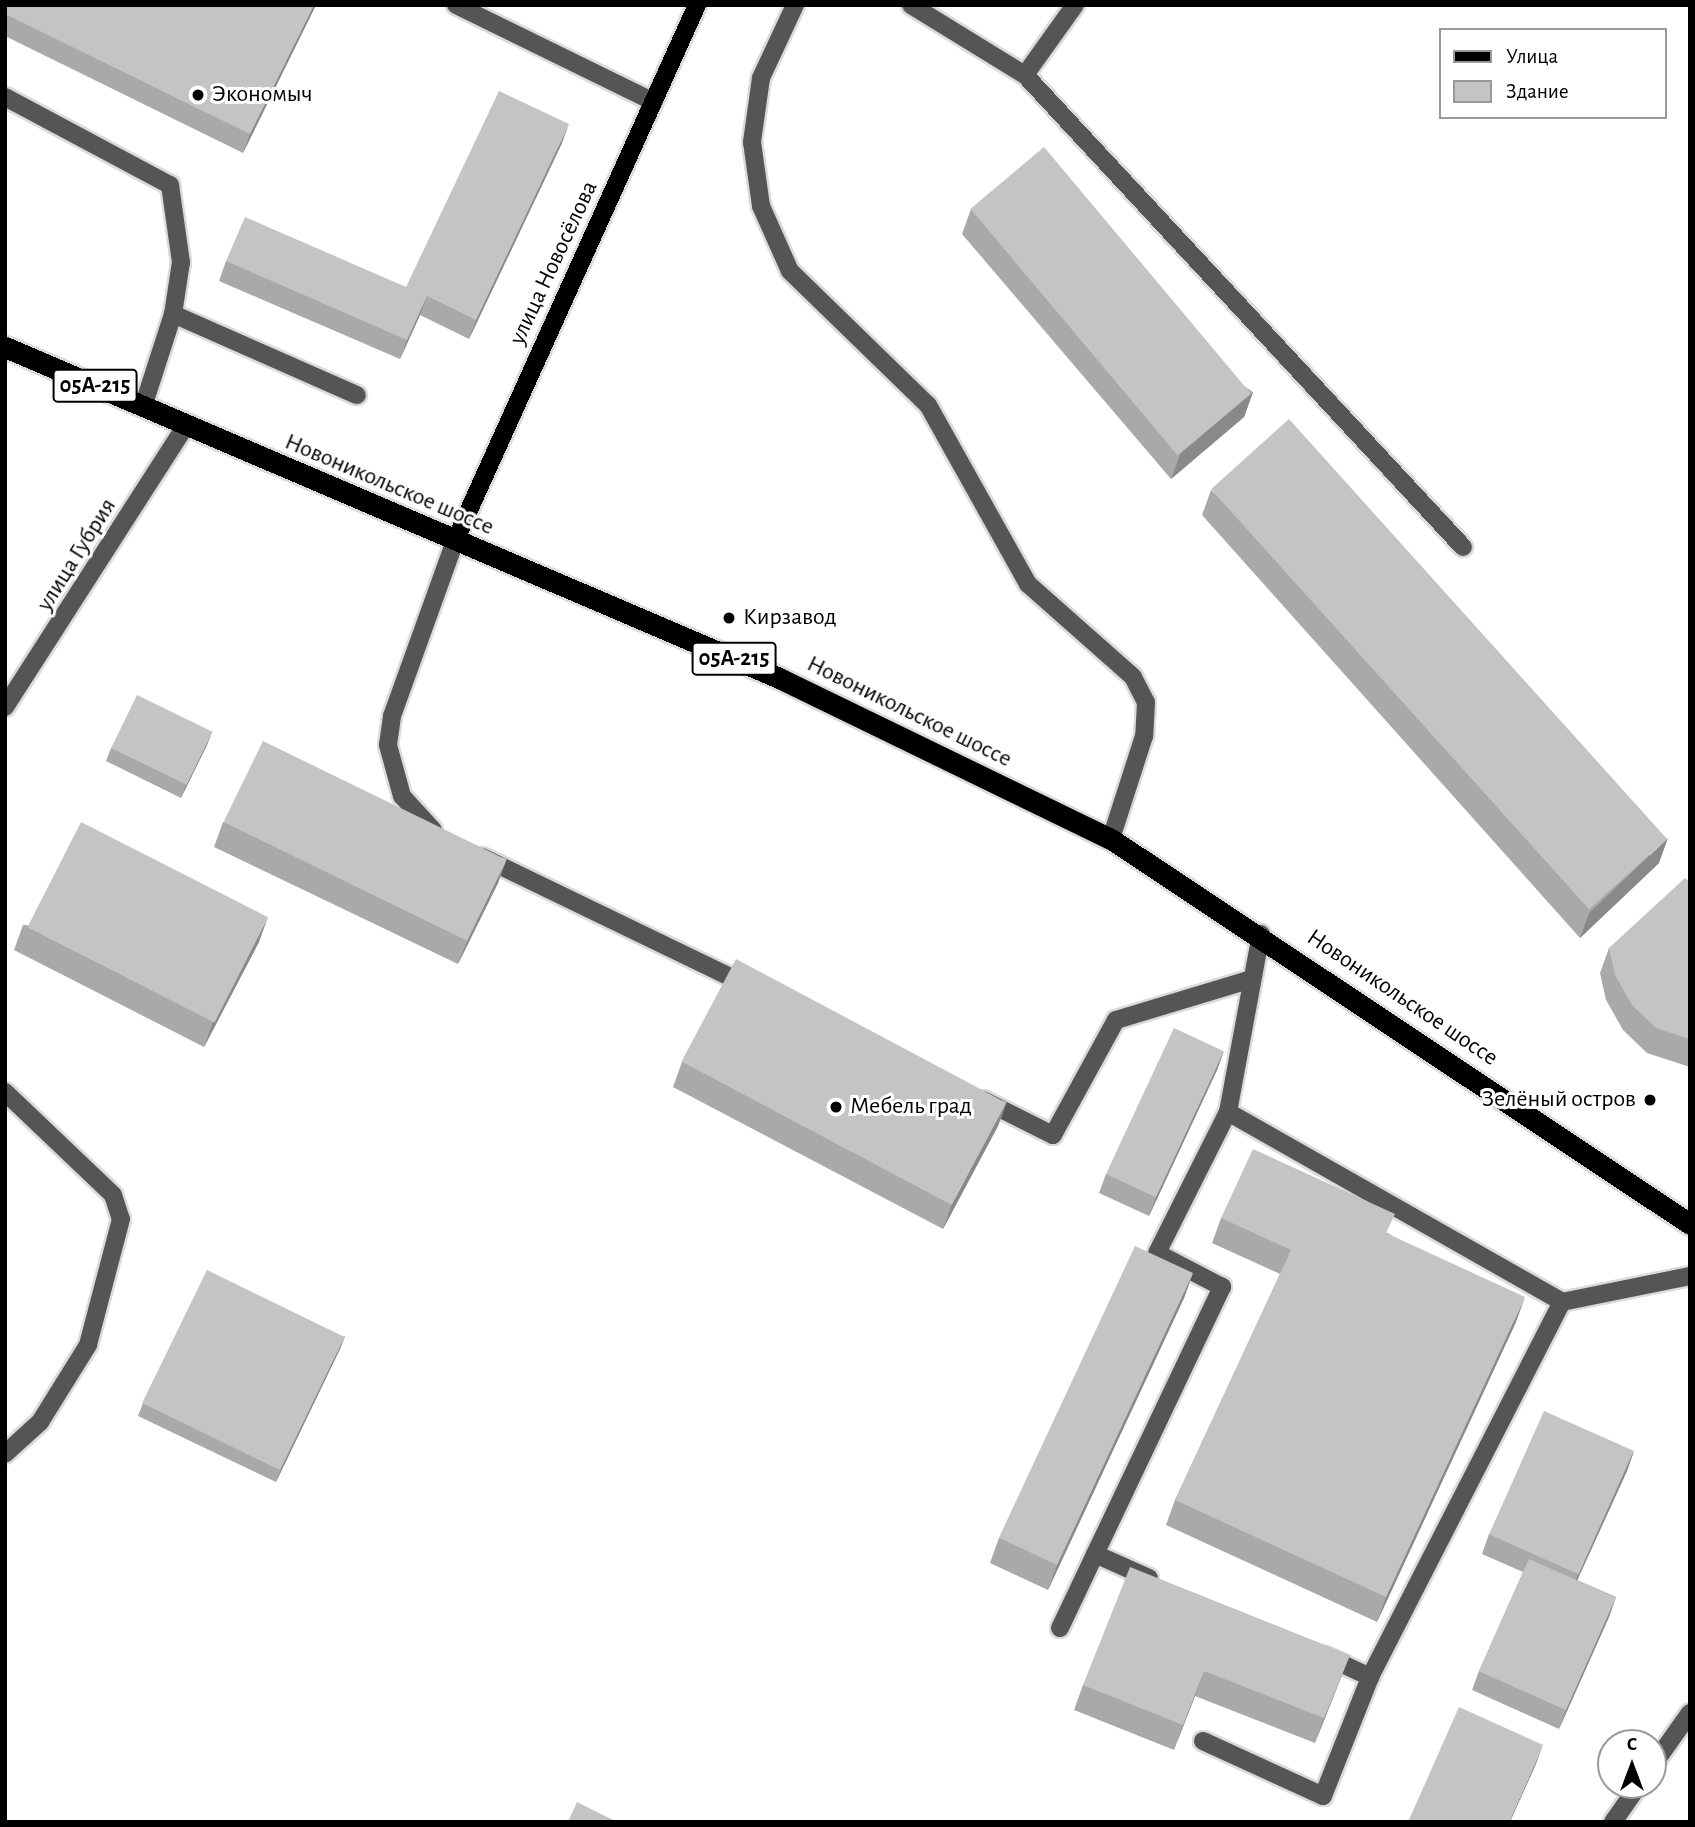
<!DOCTYPE html>
<meta charset="utf-8">
<style>
body{margin:0}
#map{position:relative;width:1695px;height:1827px;overflow:hidden;background:#fff;font-family:"Alegreya Sans",sans-serif}
div>[style]{position:absolute}
.roads{filter:drop-shadow(2px 0 #dbdbdb) drop-shadow(-2px 0 #dbdbdb) drop-shadow(0 2px #dbdbdb) drop-shadow(0 -2px #dbdbdb)}
.minor>*{height:18px;margin:-9px;padding:0 9px;transform-origin:9px;border-radius:9px;background:#555}
.major>*{height:18px;margin:-9px;padding:0 9px;transform-origin:9px;border-radius:9px;background:#000}
.highway>*{height:21px;margin:-10.5px;padding:0 10.5px;transform-origin:10.5px;border-radius:10.5px;background:#000}
.wall>*{inset:0;background:#a9a9a9}
.shaded-wall>*{inset:0;background:#898989}
.building>*{inset:0;background:#c4c4c4;transform-origin:0 0}
.dots>*{width:19px;height:19px;translate:-50% -50%;box-sizing:border-box;border:4px solid #fff;border-radius:50%}
span{translate:-50% -50%;white-space:nowrap;text-align:center;line-height:1.15;-webkit-text-stroke:6px #fff;paint-order:stroke}
.shield-label span{padding:2px 5px;background:#fff;border:2px solid;border-radius:5px;-webkit-text-stroke-width:0}
.shield-label{font-size:23px;color:#000;font-weight:700}
.poi-label{font-size:24px;color:#000}
.left{translate:0 -50%;text-align:left}
.right{translate:-100% -50%;text-align:right}
.street-label{font-size:24px;color:#000}
.frame{position:absolute;inset:0;border:7px solid #000;pointer-events:none}
.legend{position:absolute;left:1439px;top:28px;width:228px;height:91px;box-sizing:border-box;background:#fff;border:2px solid #999;margin:0;padding:9px 12px;list-style:none;font-size:21px;color:#000}
.legend li{display:flex;align-items:center;gap:14px;height:35px}
.legend b{width:35px;border:2px solid #999}
.north{position:absolute;left:1597px;top:1729px;width:70px;height:70px;box-sizing:border-box;background:#fff;border:2px solid #999;border-radius:50%;rotate:0deg;font-size:19px;font-weight:700;line-height:28px;text-align:center;color:#000}
.north::after{content:'';display:block;margin:auto;width:24px;height:32px;background:#000;clip-path:polygon(50% 0,100% 100%,50% 72%,0 100%)}
</style>
<div id="map">
<div class="roads">
<div class="minor">
<div style="left:456px;top:5px;width:220px;rotate:26.1deg"></div>
<div style="left:795px;top:5px;width:81px;rotate:115deg"></div>
<div style="left:761px;top:78px;width:65px;rotate:98deg"></div>
<div style="left:752px;top:142px;width:65px;rotate:82deg"></div>
<div style="left:761px;top:206px;width:71px;rotate:66deg"></div>
<div style="left:790px;top:271px;width:192px;rotate:44.2deg"></div>
<div style="left:928px;top:405px;width:205px;rotate:60.8deg"></div>
<div style="left:1028px;top:584px;width:140px;rotate:41.5deg"></div>
<div style="left:1133px;top:677px;width:28px;rotate:63deg"></div>
<div style="left:1146px;top:702px;width:34px;rotate:93deg"></div>
<div style="left:1144px;top:736px;width:108px;rotate:107.8deg"></div>
<div style="left:911px;top:5px;width:134px;rotate:31.6deg"></div>
<div style="left:1025px;top:75px;width:644px;rotate:47.14deg"></div>
<div style="left:1025px;top:75px;width:86px;rotate:-54.5deg"></div>
<div style="left:5px;top:97px;width:187px;rotate:28.1deg"></div>
<div style="left:170px;top:185px;width:78px;rotate:81.9deg"></div>
<div style="left:181px;top:262px;width:53px;rotate:98.7deg"></div>
<div style="left:173px;top:314px;width:98px;rotate:107.9deg"></div>
<div style="left:173px;top:314px;width:201px;rotate:23.8deg"></div>
<div style="left:5px;top:707px;width:335px;rotate:-57.3deg"></div>
<div style="left:433px;top:830px;width:46px;rotate:-132.4deg"></div>
<div style="left:402px;top:796px;width:53px;rotate:-105.4deg"></div>
<div style="left:388px;top:745px;width:29px;rotate:-82deg"></div>
<div style="left:392px;top:716px;width:186px;rotate:-70.2deg"></div>
<div style="left:482px;top:857px;width:294px;rotate:25.8deg"></div>
<div style="left:5px;top:1092px;width:149px;rotate:43.6deg"></div>
<div style="left:113px;top:1195px;width:25px;rotate:72deg"></div>
<div style="left:121px;top:1219px;width:130px;rotate:104.7deg"></div>
<div style="left:88px;top:1345px;width:91px;rotate:121.9deg"></div>
<div style="left:40px;top:1422px;width:47px;rotate:137.6deg"></div>
<div style="left:983px;top:1100px;width:78px;rotate:26.6deg"></div>
<div style="left:1053px;top:1135px;width:131px;rotate:-61.3deg"></div>
<div style="left:1116px;top:1020px;width:142px;rotate:-16.8deg"></div>
<div style="left:1228px;top:1112px;width:384px;rotate:29.6deg"></div>
<div style="left:1562px;top:1302px;width:131px;rotate:-11.5deg"></div>
<div style="left:1095px;top:1554px;width:59px;rotate:24deg"></div>
<div style="left:1060px;top:1628px;width:378px;rotate:-64.6deg"></div>
<div style="left:1222px;top:1287px;width:73px;rotate:-152.4deg"></div>
<div style="left:1157px;top:1253px;width:158px;rotate:-63.3deg"></div>
<div style="left:1228px;top:1112px;width:181px;rotate:-79.5deg"></div>
<div style="left:1325px;top:1656px;width:50px;rotate:25deg"></div>
<div style="left:1370px;top:1677px;width:421px;rotate:-62.9deg"></div>
<div style="left:1203px;top:1741px;width:132px;rotate:24.6deg"></div>
<div style="left:1323px;top:1796px;width:128px;rotate:-68.4deg"></div>
<div style="left:1653px;top:1765px;width:64px;rotate:-54.6deg"></div>
<div style="left:1613px;top:1822px;width:45px;rotate:-54.9deg"></div>
</div>
<div class="major">
<div style="left:455px;top:541px;width:588px;rotate:-65.7deg"></div>
</div>
<div class="highway">
<div style="left:5px;top:347px;width:842px;rotate:23.15deg"></div>
<div style="left:779px;top:678px;width:369px;rotate:25.9deg"></div>
<div style="left:1111px;top:839px;width:695px;rotate:33.62deg"></div>
</div>
</div>
<div class="wall">
<div style="clip-path:polygon(5px 5px,316px 5px,243px 153px,5px 36px)"></div>
<div style="clip-path:polygon(562px 143px,469px 339px,420px 315px,400px 359px,219px 281px,226px 261px,406px 287px)"></div>
<div style="clip-path:polygon(971px 209px,1253px 392px,1244px 417px,1171px 479px,962px 234px)"></div>
<div style="clip-path:polygon(1211px 490px,1659px 863px,1580px 938px,1202px 515px)"></div>
<div style="clip-path:polygon(212px 732px,207px 745px,181px 798px,106px 761px,111px 748px)"></div>
<div style="clip-path:polygon(223px 822px,507px 858px,498px 883px,458px 964px,214px 847px)"></div>
<div style="clip-path:polygon(1690px 882px,1690px 1067px,1647px 1053px,1623px 1030px,1606px 1000px,1600px 973px,1609px 948px)"></div>
<div style="clip-path:polygon(23px 925px,259px 942px,204px 1047px,14px 950px)"></div>
<div style="clip-path:polygon(1224px 1051px,1217px 1070px,1149px 1216px,1099px 1193px,1106px 1174px)"></div>
<div style="clip-path:polygon(682px 1062px,1007px 1101px,998px 1126px,943px 1229px,673px 1087px)"></div>
<div style="clip-path:polygon(1221px 1218px,1388px 1233px,1516px 1322px,1377px 1622px,1166px 1525px,1175px 1500px,1280px 1274px,1212px 1243px)"></div>
<div style="clip-path:polygon(1193px 1273px,1184px 1298px,1048px 1590px,990px 1563px,999px 1538px)"></div>
<div style="clip-path:polygon(345px 1336px,340px 1349px,276px 1482px,138px 1416px,143px 1403px)"></div>
<div style="clip-path:polygon(1634px 1451px,1627px 1471px,1577px 1580px,1616px 1597px,1609px 1617px,1559px 1729px,1472px 1690px,1479px 1671px,1523px 1572px,1482px 1554px,1489px 1534px)"></div>
<div style="clip-path:polygon(1350px 1655px,1315px 1743px,1195px 1696px,1174px 1750px,1074px 1710px,1083px 1685px)"></div>
</div>
<div class="shaded-wall">
<div style="clip-path:polygon(314px 5px,316px 5px,243px 153px,250px 134px)"></div>
<div style="clip-path:polygon(569px 124px,562px 143px,469px 339px,476px 320px)"></div>
<div style="clip-path:polygon(427px 296px,420px 315px,400px 359px,407px 340px)"></div>
<div style="clip-path:polygon(1253px 392px,1244px 417px,1171px 479px,1180px 454px)"></div>
<div style="clip-path:polygon(212px 732px,207px 745px,181px 798px,186px 785px)"></div>
<div style="clip-path:polygon(1668px 838px,1659px 863px,1580px 938px,1589px 913px)"></div>
<div style="clip-path:polygon(507px 858px,498px 883px,458px 964px,468px 939px)"></div>
<div style="clip-path:polygon(268px 917px,259px 942px,204px 1047px,213px 1022px)"></div>
<div style="clip-path:polygon(1224px 1051px,1217px 1070px,1149px 1216px,1156px 1197px)"></div>
<div style="clip-path:polygon(1007px 1101px,998px 1126px,943px 1229px,952px 1204px)"></div>
<div style="clip-path:polygon(1193px 1273px,1184px 1298px,1048px 1590px,1057px 1565px)"></div>
<div style="clip-path:polygon(1525px 1297px,1516px 1322px,1377px 1622px,1386px 1597px)"></div>
<div style="clip-path:polygon(345px 1336px,340px 1349px,276px 1482px,281px 1469px)"></div>
<div style="clip-path:polygon(1634px 1451px,1627px 1471px,1571px 1594px,1578px 1574px)"></div>
<div style="clip-path:polygon(1616px 1597px,1609px 1617px,1559px 1729px,1566px 1710px)"></div>
<div style="clip-path:polygon(1350px 1655px,1340px 1680px,1315px 1743px,1324px 1718px)"></div>
<div style="clip-path:polygon(1204px 1671px,1195px 1696px,1174px 1750px,1183px 1725px)"></div>
<div style="clip-path:polygon(1543px 1745px,1536px 1764px,1510px 1822px,1509px 1822px)"></div>
</div>
<div class="building">
<div style="clip-path:polygon(5px 5px,314px 5px,250px 134px,5px 14px)"></div>
<div style="clip-path:polygon(499px 91px,569px 124px,476px 320px,427px 296px,407px 340px,226px 261px,245px 217px,406px 287px)"></div>
<div style="left:1044px;top:147px;width:322px;height:96px;rotate:50deg"></div>
<div style="left:1289px;top:419px;width:565px;height:105px;rotate:48deg"></div>
<div style="left:137px;top:695px;width:84px;height:59px;rotate:26deg"></div>
<div style="left:263px;top:741px;width:271px;height:90px;rotate:26deg"></div>
<div style="left:81px;top:822px;width:210px;height:118px;rotate:27deg"></div>
<div style="clip-path:polygon(1685px 878px,1690px 882px,1690px 1039px,1656px 1028px,1632px 1005px,1615px 975px,1609px 948px)"></div>
<div style="left:736px;top:959px;width:306px;height:116px;rotate:28deg"></div>
<div style="left:1174px;top:1028px;width:55px;height:161px;rotate:25deg"></div>
<div style="clip-path:polygon(1253px 1149px,1395px 1214px,1386px 1233px,1525px 1297px,1386px 1597px,1175px 1500px,1291px 1250px,1221px 1218px)"></div>
<div style="left:1135px;top:1246px;width:64px;height:322px;rotate:25deg"></div>
<div style="left:207px;top:1270px;width:153px;height:148px;rotate:26deg"></div>
<div style="left:1544px;top:1411px;width:98px;height:135px;rotate:24deg"></div>
<div style="left:1529px;top:1559px;width:95px;height:123px;rotate:24deg"></div>
<div style="clip-path:polygon(1130px 1567px,1350px 1655px,1324px 1718px,1204px 1671px,1183px 1725px,1083px 1685px)"></div>
<div style="clip-path:polygon(1459px 1707px,1543px 1745px,1509px 1822px,1408px 1822px)"></div>
<div style="clip-path:polygon(577px 1802px,617px 1822px,568px 1822px)"></div>
</div>
<div class="dots">
<div style="left:198px;top:95px;background:#000"></div>
<div style="left:729px;top:618px;background:#000"></div>
<div style="left:1650px;top:1100px;background:#000"></div>
<div style="left:836px;top:1107px;background:#000"></div>
</div>
<div class="shield-label">
<span style="left:95px;top:386px">05А-215</span>
<span style="left:734px;top:659px">05А-215</span>
</div>
<div class="poi-label">
<span class="left" style="left:212px;top:95px">Экономыч</span>
<span class="left" style="left:743px;top:618px">Кирзавод</span>
<span class="right" style="left:1636px;top:1100px">Зелёный остров</span>
<span class="left" style="left:850px;top:1107px">Мебель град</span>
</div>
<div class="street-label">
<span style="left:554px;top:263px;rotate:-65deg">улица Новосёлова</span>
<span style="left:389px;top:485px;rotate:23deg">Новоникольское шоссе</span>
<span style="left:77px;top:555px;rotate:-58deg">улица Губрия</span>
<span style="left:909px;top:712px;rotate:26deg">Новоникольское шоссе</span>
<span style="left:1402px;top:998px;rotate:34deg">Новоникольское шоссе</span>
</div>
<div class="frame"></div>
<ul class="legend">
<li><b style="height:9px;background:#000"></b>Улица</li>
<li><b style="height:19px;background:#c4c4c4"></b>Здание</li>
</ul>
<div class="north">С</div>
</div>
